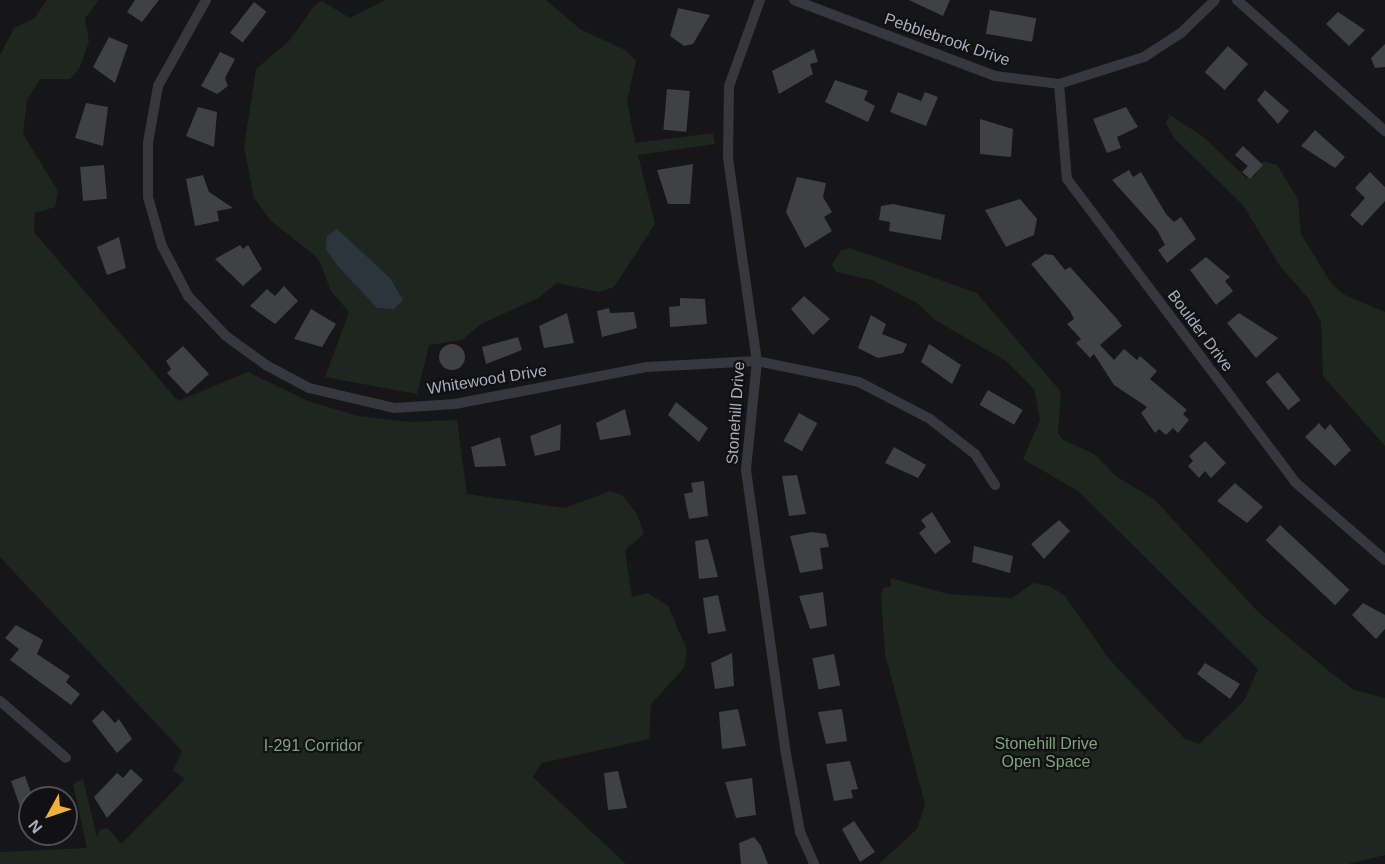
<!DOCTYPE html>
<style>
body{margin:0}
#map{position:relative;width:1385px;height:864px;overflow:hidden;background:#161618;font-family:Arial,sans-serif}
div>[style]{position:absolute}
.green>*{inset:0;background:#1e261f}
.water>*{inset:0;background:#2c353c}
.building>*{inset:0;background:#404145;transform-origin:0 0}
.round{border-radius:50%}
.street>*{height:10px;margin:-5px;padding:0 5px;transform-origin:5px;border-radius:5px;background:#37383d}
span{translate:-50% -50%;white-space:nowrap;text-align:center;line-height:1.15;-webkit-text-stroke:4.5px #111113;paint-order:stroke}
.street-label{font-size:16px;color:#a8adb8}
.park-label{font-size:16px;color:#7fa381}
.north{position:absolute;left:18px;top:786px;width:60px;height:60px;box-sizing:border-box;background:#111113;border:2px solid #4d4f55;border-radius:50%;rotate:230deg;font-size:16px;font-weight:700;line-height:24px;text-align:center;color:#a8adb8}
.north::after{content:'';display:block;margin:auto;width:21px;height:27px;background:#f2b134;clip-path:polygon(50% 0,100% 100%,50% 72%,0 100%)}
</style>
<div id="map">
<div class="green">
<div style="clip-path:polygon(47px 0,99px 0,85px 19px,89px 41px,79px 69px,70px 79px,40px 79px,27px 100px,23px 134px,58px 191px,55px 207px,35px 213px,34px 232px,178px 401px,248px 372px,308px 401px,358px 416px,410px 422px,457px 420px,467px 494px,565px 508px,610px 491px,622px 495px,637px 514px,644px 534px,625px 550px,632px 597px,648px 593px,668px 606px,687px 650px,684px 668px,651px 704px,649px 739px,542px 763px,533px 777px,626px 864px,0 864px,0 852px,87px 848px,73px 784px,83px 779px,97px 837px,100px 829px,108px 828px,121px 844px,185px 779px,173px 771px,182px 751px,0 557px,0 55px,14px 28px,34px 19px)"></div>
<div style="clip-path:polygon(386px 0,546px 0,580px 29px,625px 50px,636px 61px,627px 101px,635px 143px,713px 133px,715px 144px,638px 155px,655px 224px,614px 287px,599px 292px,557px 283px,538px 298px,481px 324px,462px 340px,429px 345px,417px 394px,325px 377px,349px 312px,331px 291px,318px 258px,270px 220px,254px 198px,244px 147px,256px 69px,289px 41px,314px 6px,322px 1px,350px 18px)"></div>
<div style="clip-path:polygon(1170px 115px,1205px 138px,1246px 178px,1254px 177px,1263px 161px,1277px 165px,1298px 199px,1301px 234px,1331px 283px,1343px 294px,1385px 312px,1385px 446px,1323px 376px,1321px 322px,1309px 299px,1280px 266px,1243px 205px,1174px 138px,1166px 123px)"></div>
<div style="clip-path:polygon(850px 248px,977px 293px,1061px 392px,1058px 433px,1063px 440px,1094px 454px,1117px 477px,1155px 500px,1258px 612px,1330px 672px,1354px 690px,1385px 698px,1385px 855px,1348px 864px,879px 864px,917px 829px,925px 804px,885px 654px,881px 596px,883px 588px,891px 586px,890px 578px,948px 594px,1012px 598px,1033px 583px,1049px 586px,1064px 595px,1109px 659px,1161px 714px,1184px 738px,1199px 744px,1244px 701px,1258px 669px,1078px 491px,1023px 459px,1040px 420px,1034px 389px,1006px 361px,935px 320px,917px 303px,872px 280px,836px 272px,832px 265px,841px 250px)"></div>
</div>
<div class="water">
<div style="clip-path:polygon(337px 229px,390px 278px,403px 300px,394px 309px,377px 308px,336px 264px,326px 249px,327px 236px)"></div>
</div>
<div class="building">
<div style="clip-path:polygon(135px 0,159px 0,142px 22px,127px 12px)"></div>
<div style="clip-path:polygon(909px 0,950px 0,943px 16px)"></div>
<div style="left:254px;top:2px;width:16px;height:39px;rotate:38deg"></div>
<div style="clip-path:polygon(678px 8px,710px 15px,693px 44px,684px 46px,670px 36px)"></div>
<div style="left:990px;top:10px;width:47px;height:24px;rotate:10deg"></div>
<div style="clip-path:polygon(1338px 12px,1365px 30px,1349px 46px,1326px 24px)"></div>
<div style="clip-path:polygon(109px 37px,128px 45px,115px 83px,93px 67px)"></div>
<div style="clip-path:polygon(1385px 44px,1385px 67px,1375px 68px,1371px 58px)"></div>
<div style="left:1228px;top:46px;width:27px;height:35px;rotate:42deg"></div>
<div style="clip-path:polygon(814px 49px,818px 62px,810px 64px,813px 74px,779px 94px,772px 71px)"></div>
<div style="clip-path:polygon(220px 52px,235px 59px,225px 78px,228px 86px,217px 94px,201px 86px)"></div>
<div style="clip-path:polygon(835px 80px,868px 91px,864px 100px,875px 106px,868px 122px,825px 102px)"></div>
<div style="left:667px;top:89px;width:23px;height:41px;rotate:5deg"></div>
<div style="clip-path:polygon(1265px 90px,1289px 111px,1278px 124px,1257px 100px)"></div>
<div style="clip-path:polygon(898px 92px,921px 101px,925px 92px,938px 97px,926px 126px,890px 112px)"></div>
<div style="clip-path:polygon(86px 103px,108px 107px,103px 146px,75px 138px)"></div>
<div style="clip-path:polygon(198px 107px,217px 112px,214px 147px,186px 136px)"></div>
<div style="clip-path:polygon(1126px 107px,1138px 127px,1117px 137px,1121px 148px,1107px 153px,1093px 119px)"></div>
<div style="clip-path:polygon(980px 119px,1013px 129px,1011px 157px,980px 154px)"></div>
<div style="clip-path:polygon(1315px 130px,1345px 157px,1335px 168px,1301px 146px)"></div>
<div style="clip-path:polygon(1243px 146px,1263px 165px,1250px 179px,1242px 172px,1248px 166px,1235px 155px)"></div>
<div style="clip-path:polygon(693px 164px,690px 204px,668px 204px,657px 170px)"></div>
<div style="left:104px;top:165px;width:34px;height:24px;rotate:85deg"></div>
<div style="clip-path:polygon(1129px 170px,1133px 177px,1141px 172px,1166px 214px,1174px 222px,1181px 217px,1196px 239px,1167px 263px,1158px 250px,1165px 245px,1157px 230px,1112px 180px)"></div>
<div style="clip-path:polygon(1370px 172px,1385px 187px,1385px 201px,1362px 226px,1350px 215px,1365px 198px,1355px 188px)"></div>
<div style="clip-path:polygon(203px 175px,209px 192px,233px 208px,217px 211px,219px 221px,195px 226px,186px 179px)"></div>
<div style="clip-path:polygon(797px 177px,826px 183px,823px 197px,832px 212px,824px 217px,832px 231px,805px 248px,786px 212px)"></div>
<div style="clip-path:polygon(1020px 199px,1037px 219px,1034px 235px,1006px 247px,985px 210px)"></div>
<div style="clip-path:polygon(893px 204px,945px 215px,941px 240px,889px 231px,890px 222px,879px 220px,881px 206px)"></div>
<div style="clip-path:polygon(119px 237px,126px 268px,107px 275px,97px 247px)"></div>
<div style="clip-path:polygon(240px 245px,243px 249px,248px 245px,262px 269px,243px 286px,215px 259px)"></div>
<div style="clip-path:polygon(1045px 254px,1053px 255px,1065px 270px,1070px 267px,1117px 319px,1122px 326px,1100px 345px,1114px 360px,1124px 349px,1137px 360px,1140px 356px,1157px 371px,1150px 379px,1187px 410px,1183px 414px,1189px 420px,1178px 433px,1173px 428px,1166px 435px,1159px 429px,1155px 433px,1141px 413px,1147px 407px,1114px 385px,1094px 354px,1090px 358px,1076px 343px,1081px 339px,1067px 324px,1074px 319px,1070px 311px,1031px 264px)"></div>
<div style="clip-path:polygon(1206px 257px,1230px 277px,1225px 281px,1233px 291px,1216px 305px,1190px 270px)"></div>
<div style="clip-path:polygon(284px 286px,298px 301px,275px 324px,250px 306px,267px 289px,275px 296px)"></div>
<div style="clip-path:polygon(804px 296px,830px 319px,813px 335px,791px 309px)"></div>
<div style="clip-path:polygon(680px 298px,705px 299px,707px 324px,670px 327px,669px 307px,680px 306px)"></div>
<div style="clip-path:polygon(609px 308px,610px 313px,634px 312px,637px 328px,602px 337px,597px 311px)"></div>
<div style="clip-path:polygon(311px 309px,336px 324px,322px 347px,294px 339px)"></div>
<div style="clip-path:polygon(567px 313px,574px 343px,544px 348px,539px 326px)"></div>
<div style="clip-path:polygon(1239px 313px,1278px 338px,1256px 358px,1227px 323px)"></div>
<div style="clip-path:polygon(871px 315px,886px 324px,882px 334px,907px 344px,903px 353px,878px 358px,858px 348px)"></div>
<div style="clip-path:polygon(518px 337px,522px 350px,486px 364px,482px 347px)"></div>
<div style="clip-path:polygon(929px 344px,961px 365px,952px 384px,921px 362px)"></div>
<div class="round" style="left:439px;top:344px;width:26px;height:26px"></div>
<div style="clip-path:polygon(183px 346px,209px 374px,187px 394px,167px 373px,171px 369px,166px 361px)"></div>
<div style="left:1278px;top:372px;width:36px;height:16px;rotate:51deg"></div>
<div style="left:988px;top:390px;width:40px;height:17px;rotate:30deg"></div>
<div style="clip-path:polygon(676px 402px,708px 428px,699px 442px,668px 415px)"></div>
<div style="clip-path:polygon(625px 409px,631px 435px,600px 440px,596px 423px)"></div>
<div style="left:799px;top:413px;width:21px;height:32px;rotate:29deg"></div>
<div style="clip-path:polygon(1319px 423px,1325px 430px,1330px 424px,1351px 450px,1335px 466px,1305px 437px)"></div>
<div style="clip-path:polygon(561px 424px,560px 450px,535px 456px,530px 436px)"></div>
<div style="clip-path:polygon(500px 437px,506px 466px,475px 467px,471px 447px)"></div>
<div style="clip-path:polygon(1205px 441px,1226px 463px,1211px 478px,1205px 471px,1199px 478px,1188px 466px,1193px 461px,1189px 456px)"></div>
<div style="clip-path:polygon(894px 447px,926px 465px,918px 478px,885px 463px)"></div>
<div style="clip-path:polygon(797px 475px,806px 514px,789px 516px,782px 476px)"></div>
<div style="clip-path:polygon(704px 481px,708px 516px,689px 519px,684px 494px,693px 492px,691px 483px)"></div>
<div style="clip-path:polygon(1235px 483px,1263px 507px,1247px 523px,1217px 501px)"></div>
<div style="clip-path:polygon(932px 512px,951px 542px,935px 554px,919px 533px,926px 527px,921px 520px)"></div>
<div style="clip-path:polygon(1059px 520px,1070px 531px,1044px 559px,1031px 544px)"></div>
<div style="left:1280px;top:525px;width:95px;height:21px;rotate:43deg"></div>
<div style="clip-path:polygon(812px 532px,826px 534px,829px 547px,820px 548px,823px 569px,800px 573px,790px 536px)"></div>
<div style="clip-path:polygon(708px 539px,718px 577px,699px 579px,695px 541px)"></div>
<div style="clip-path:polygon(974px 546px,1013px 556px,1010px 573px,972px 562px)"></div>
<div style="clip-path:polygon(823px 592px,827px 626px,810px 629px,799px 596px)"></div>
<div style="clip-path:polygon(718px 595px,726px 631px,708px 634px,703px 598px)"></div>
<div style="clip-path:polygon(1363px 603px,1385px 615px,1385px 629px,1376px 639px,1352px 615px)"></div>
<div style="clip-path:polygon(16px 625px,43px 640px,37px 654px,70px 676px,66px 682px,80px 694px,71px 705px,10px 660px,19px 649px,5px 638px)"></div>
<div style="clip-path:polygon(732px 653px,734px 686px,715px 689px,711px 663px)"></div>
<div style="left:834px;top:654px;width:32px;height:22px;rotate:79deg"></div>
<div style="clip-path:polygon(1205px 663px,1240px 684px,1230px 699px,1197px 674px)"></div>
<div style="clip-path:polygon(738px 709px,746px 746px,722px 749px,719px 712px)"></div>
<div style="clip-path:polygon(842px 709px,847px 741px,826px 744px,818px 712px)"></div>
<div style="clip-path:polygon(103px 710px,115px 723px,119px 719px,132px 739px,117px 753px,92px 721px)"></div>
<div style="clip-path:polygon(850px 761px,858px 789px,851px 790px,853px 798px,834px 801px,826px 764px)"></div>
<div style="clip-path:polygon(131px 769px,143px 780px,107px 818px,94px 797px,117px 773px,123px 778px)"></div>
<div style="clip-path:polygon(618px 771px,627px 808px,608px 810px,604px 773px)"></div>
<div style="clip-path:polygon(25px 776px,33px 798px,29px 832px,11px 781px)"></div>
<div style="clip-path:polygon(752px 778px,756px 815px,736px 818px,725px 782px)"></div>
<div style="clip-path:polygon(854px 821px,875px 852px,860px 862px,842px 829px)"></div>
<div style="clip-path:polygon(754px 837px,761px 846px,768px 864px,741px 864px,739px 843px)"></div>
</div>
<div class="street">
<div style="left:206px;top:0;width:98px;rotate:119.2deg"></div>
<div style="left:158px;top:86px;width:58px;rotate:100deg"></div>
<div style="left:148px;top:143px;width:54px;rotate:90deg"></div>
<div style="left:148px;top:197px;width:51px;rotate:74.1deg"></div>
<div style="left:162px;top:246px;width:56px;rotate:62.5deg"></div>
<div style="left:188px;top:296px;width:55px;rotate:46.5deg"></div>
<div style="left:226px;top:336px;width:49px;rotate:35.9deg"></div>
<div style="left:266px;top:365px;width:49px;rotate:28.1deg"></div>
<div style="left:309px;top:388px;width:87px;rotate:13.2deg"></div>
<div style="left:394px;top:408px;width:61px;rotate:-3.8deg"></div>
<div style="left:455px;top:404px;width:196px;rotate:-10.9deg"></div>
<div style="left:647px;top:367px;width:110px;rotate:-3.1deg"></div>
<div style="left:757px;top:361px;width:104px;rotate:11.6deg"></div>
<div style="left:859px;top:382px;width:80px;rotate:27.5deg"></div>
<div style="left:930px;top:419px;width:57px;rotate:37.9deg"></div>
<div style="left:975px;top:454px;width:37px;rotate:57deg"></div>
<div style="left:760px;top:0;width:91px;rotate:109.8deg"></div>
<div style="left:729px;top:86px;width:72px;rotate:90.8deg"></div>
<div style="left:728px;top:158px;width:205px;rotate:81.9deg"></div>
<div style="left:757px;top:361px;width:110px;rotate:95.8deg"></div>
<div style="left:746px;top:470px;width:287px;rotate:82deg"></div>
<div style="left:786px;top:754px;width:79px;rotate:79.8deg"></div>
<div style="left:800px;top:832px;width:35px;rotate:66deg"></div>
<div style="left:794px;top:0;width:215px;rotate:20.7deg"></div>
<div style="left:995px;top:76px;width:64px;rotate:7.1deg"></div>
<div style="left:1059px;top:84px;width:89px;rotate:-17.6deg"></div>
<div style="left:1144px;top:57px;width:44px;rotate:-33deg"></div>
<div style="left:1181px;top:33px;width:47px;rotate:-44.1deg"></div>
<div style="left:1237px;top:0;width:198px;rotate:41.5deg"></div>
<div style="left:1059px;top:84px;width:95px;rotate:85.2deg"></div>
<div style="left:1067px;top:179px;width:379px;rotate:53deg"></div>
<div style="left:1295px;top:482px;width:119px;rotate:40.9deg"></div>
<div style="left:0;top:701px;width:87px;rotate:40.8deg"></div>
</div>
<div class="street-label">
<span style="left:947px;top:40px;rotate:19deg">Pebblebrook Drive</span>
<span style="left:1200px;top:331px;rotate:53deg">Boulder Drive</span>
<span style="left:487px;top:380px;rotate:-9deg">Whitewood Drive</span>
<span style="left:736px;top:413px;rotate:-86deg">Stonehill Drive</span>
</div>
<div class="park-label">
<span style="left:1046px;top:753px">Stonehill Drive<br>Open Space</span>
<span style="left:313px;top:746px">I-291 Corridor</span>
</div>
<div class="north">N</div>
</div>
